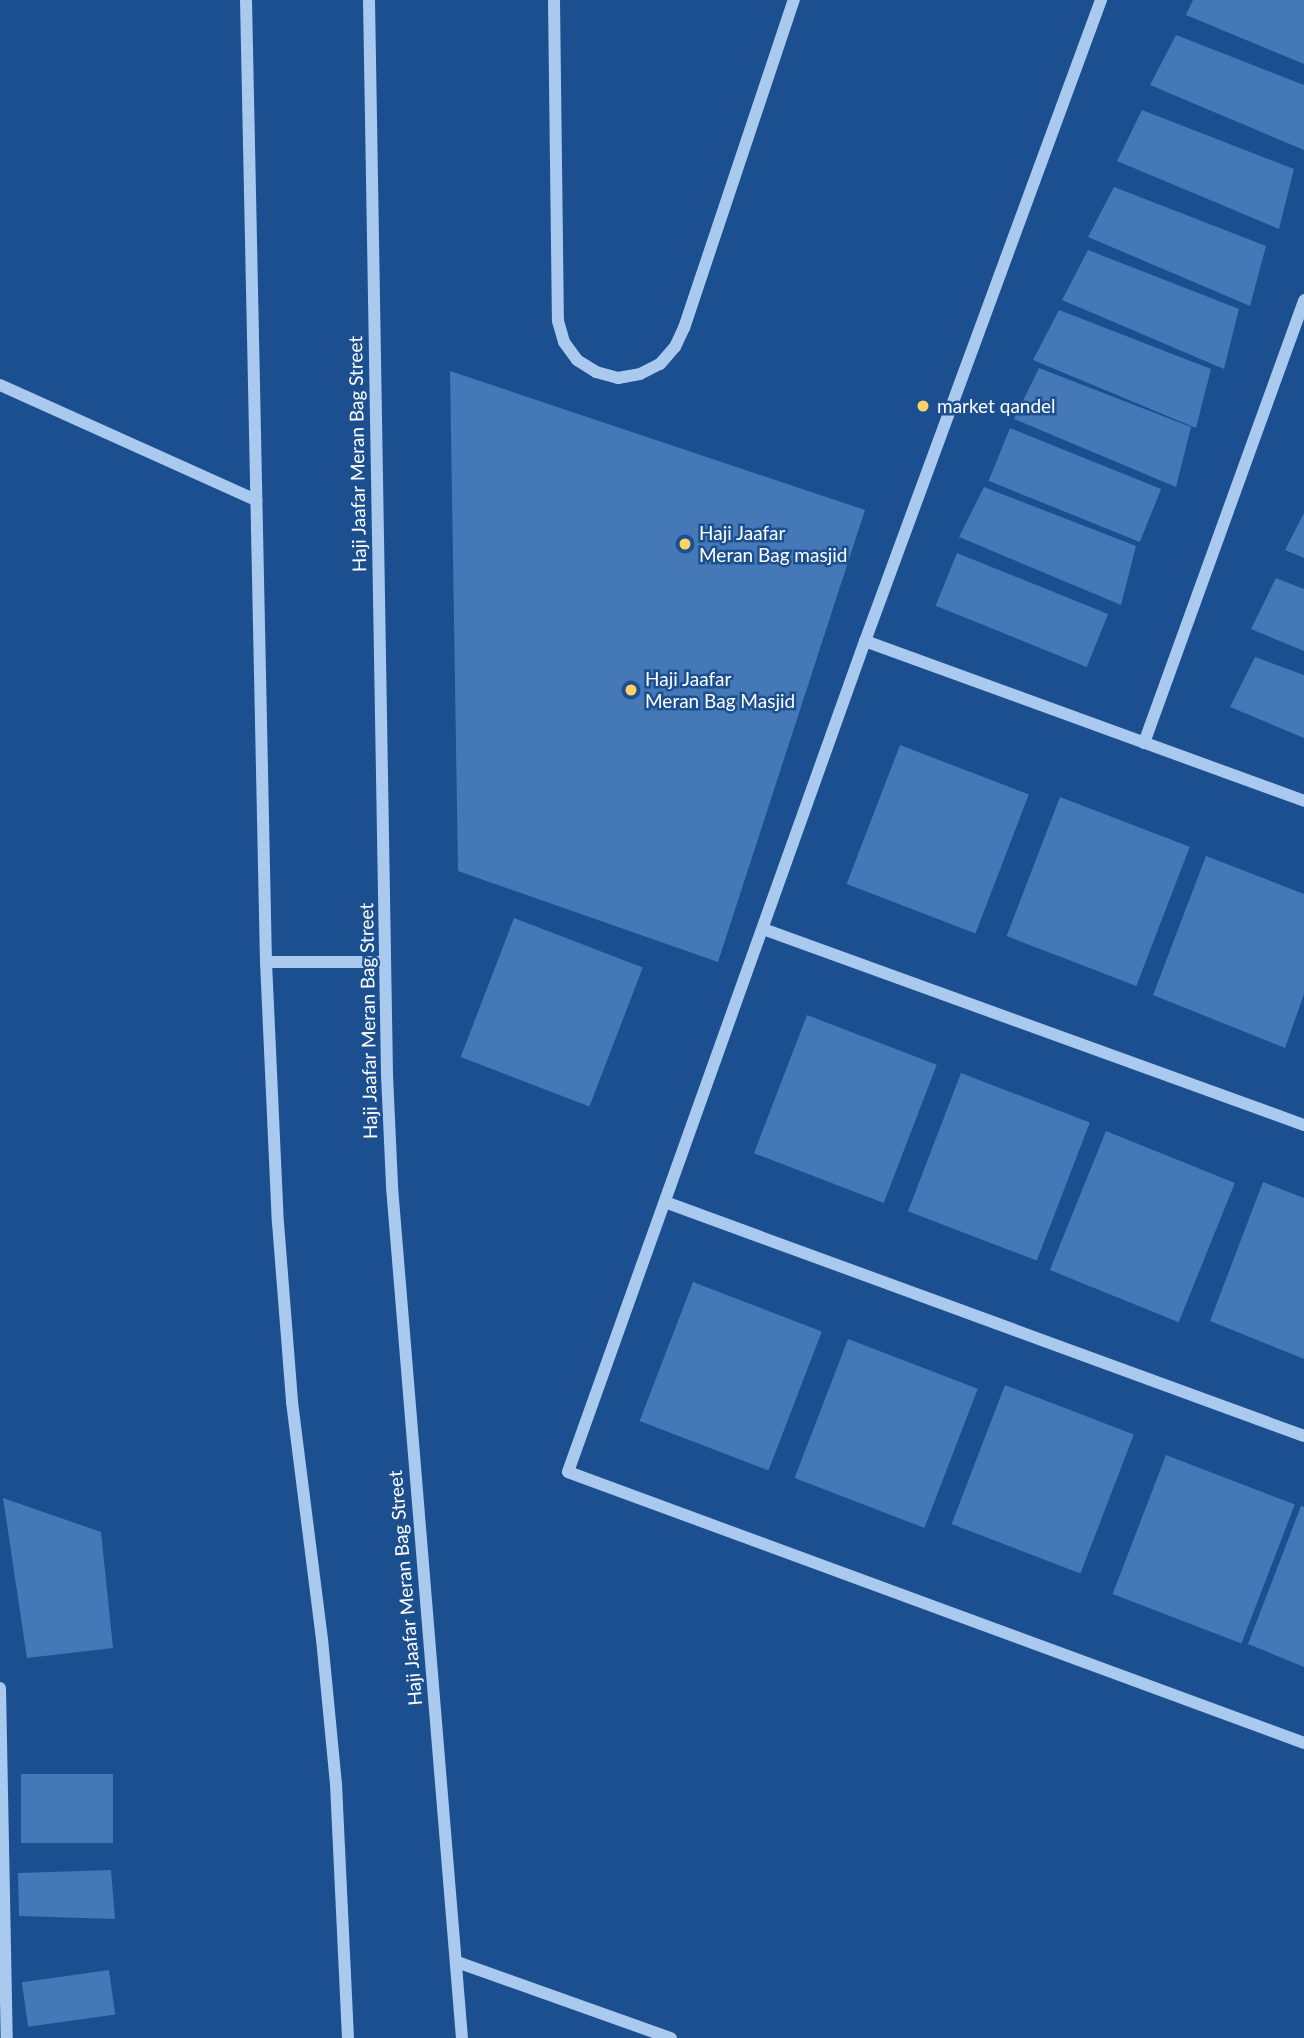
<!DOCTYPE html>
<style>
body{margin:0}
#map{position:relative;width:1304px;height:2038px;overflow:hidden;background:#1b4f8f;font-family:Lato,sans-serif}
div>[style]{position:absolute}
.building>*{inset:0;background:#4478b7;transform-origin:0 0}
.minor>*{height:12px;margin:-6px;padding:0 6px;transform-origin:6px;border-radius:6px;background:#a9c9ee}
.dots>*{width:19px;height:19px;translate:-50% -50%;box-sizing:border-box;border:4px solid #1b4f8f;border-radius:50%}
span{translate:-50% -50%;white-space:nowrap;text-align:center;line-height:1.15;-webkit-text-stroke:5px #1b4f8f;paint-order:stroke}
.poi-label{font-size:19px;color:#fff}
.left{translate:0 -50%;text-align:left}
.street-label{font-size:19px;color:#fff}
</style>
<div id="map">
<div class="building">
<div style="clip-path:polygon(1193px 0,1304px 0,1304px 64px,1186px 15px)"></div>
<div style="clip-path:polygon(1176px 35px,1304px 85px,1304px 150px,1150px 85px)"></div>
<div style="clip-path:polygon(1142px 110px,1294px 169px,1279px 229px,1117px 161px)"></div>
<div style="clip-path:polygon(1114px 187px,1266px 246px,1250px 306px,1088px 237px)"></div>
<div style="clip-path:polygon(1088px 250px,1239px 309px,1224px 369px,1062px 300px)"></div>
<div style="clip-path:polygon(1059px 310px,1211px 369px,1196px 428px,1033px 360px)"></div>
<div style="clip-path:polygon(1039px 368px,1191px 427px,1176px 487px,1014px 419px)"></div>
<div style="clip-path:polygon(450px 371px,865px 510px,718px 962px,458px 871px)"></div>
<div style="left:1010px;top:428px;width:163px;height:57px;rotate:22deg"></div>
<div style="clip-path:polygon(984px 487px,1136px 546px,1121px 605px,959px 537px)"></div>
<div style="clip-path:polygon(1304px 513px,1304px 558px,1285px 550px)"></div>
<div style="left:957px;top:553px;width:163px;height:57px;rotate:22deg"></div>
<div style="clip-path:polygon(1276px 578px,1304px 589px,1304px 651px,1251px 629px)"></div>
<div style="clip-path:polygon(1255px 657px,1304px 675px,1304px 738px,1230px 707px)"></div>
<div style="left:900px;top:745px;width:138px;height:149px;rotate:21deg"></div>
<div style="left:1060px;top:797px;width:139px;height:149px;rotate:21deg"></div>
<div style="clip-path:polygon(1206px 856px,1304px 894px,1304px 994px,1285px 1048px,1153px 995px)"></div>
<div style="left:514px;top:918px;width:138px;height:149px;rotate:21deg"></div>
<div style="left:807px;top:1015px;width:139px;height:148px;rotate:21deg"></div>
<div style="left:961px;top:1073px;width:138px;height:148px;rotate:21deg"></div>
<div style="left:1106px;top:1131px;width:139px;height:150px;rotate:22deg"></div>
<div style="clip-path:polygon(1263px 1182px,1304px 1198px,1304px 1359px,1210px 1321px)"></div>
<div style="left:693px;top:1282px;width:138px;height:149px;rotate:21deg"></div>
<div style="left:848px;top:1339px;width:139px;height:149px;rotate:21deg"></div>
<div style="left:1005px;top:1385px;width:138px;height:149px;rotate:21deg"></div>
<div style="left:1166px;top:1455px;width:138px;height:149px;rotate:21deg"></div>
<div style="clip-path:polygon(3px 1498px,101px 1532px,113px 1648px,27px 1658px)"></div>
<div style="clip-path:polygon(1301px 1506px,1304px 1507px,1304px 1667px,1248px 1644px)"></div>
<div style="left:21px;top:1774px;width:92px;height:69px"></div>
<div style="clip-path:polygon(111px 1870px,115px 1919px,19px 1916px,18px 1873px)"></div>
<div style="left:109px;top:1970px;width:45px;height:88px;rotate:82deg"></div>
</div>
<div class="minor">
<div style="left:246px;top:0;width:962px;rotate:88.81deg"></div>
<div style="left:266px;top:962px;width:261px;rotate:87.4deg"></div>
<div style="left:278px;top:1223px;width:180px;rotate:85.5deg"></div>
<div style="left:292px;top:1402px;width:239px;rotate:82.8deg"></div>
<div style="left:322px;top:1639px;width:146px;rotate:84.5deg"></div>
<div style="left:336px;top:1784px;width:254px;rotate:87.3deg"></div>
<div style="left:369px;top:0;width:1075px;rotate:89.04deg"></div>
<div style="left:387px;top:1075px;width:112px;rotate:87.4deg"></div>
<div style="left:392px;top:1187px;width:854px;rotate:85.3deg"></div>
<div style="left:554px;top:0;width:321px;rotate:89.3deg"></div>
<div style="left:558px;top:321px;width:22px;rotate:74deg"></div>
<div style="left:564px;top:342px;width:22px;rotate:54deg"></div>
<div style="left:577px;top:360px;width:22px;rotate:32deg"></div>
<div style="left:596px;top:372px;width:23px;rotate:15deg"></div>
<div style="left:618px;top:378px;width:22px;rotate:-10deg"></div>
<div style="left:640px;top:374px;width:22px;rotate:-27deg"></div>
<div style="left:660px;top:364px;width:23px;rotate:-49deg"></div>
<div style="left:675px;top:347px;width:21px;rotate:-65deg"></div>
<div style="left:684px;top:328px;width:346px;rotate:-71.5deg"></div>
<div style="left:1101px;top:0;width:683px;rotate:110.21deg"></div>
<div style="left:865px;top:641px;width:882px;rotate:109.67deg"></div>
<div style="left:568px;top:1472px;width:784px;rotate:20.21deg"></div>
<div style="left:0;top:385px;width:281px;rotate:24.2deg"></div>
<div style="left:865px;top:641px;width:467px;rotate:20deg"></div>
<div style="left:1144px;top:743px;width:471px;rotate:-70.1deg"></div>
<div style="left:763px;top:929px;width:575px;rotate:19.92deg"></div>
<div style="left:266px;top:962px;width:119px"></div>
<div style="left:665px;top:1202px;width:680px;rotate:20.11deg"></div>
<div style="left:0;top:1688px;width:350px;rotate:88.9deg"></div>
<div style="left:457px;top:1962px;width:227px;rotate:19.6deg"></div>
</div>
<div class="dots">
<div style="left:923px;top:406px;background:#ffd166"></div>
<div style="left:685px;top:544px;background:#ffd166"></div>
<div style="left:631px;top:690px;background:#ffd166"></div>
</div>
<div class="poi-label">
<span class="left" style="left:937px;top:406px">market qandel</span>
<span class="left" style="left:699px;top:544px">Haji Jaafar<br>Meran Bag masjid</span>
<span class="left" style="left:645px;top:690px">Haji Jaafar<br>Meran Bag Masjid</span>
</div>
<div class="street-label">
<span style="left:357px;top:454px;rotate:-91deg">Haji Jaafar Meran Bag Street</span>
<span style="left:368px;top:1021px;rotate:-91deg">Haji Jaafar Meran Bag Street</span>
<span style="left:405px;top:1588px;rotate:-95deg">Haji Jaafar Meran Bag Street</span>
</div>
</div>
